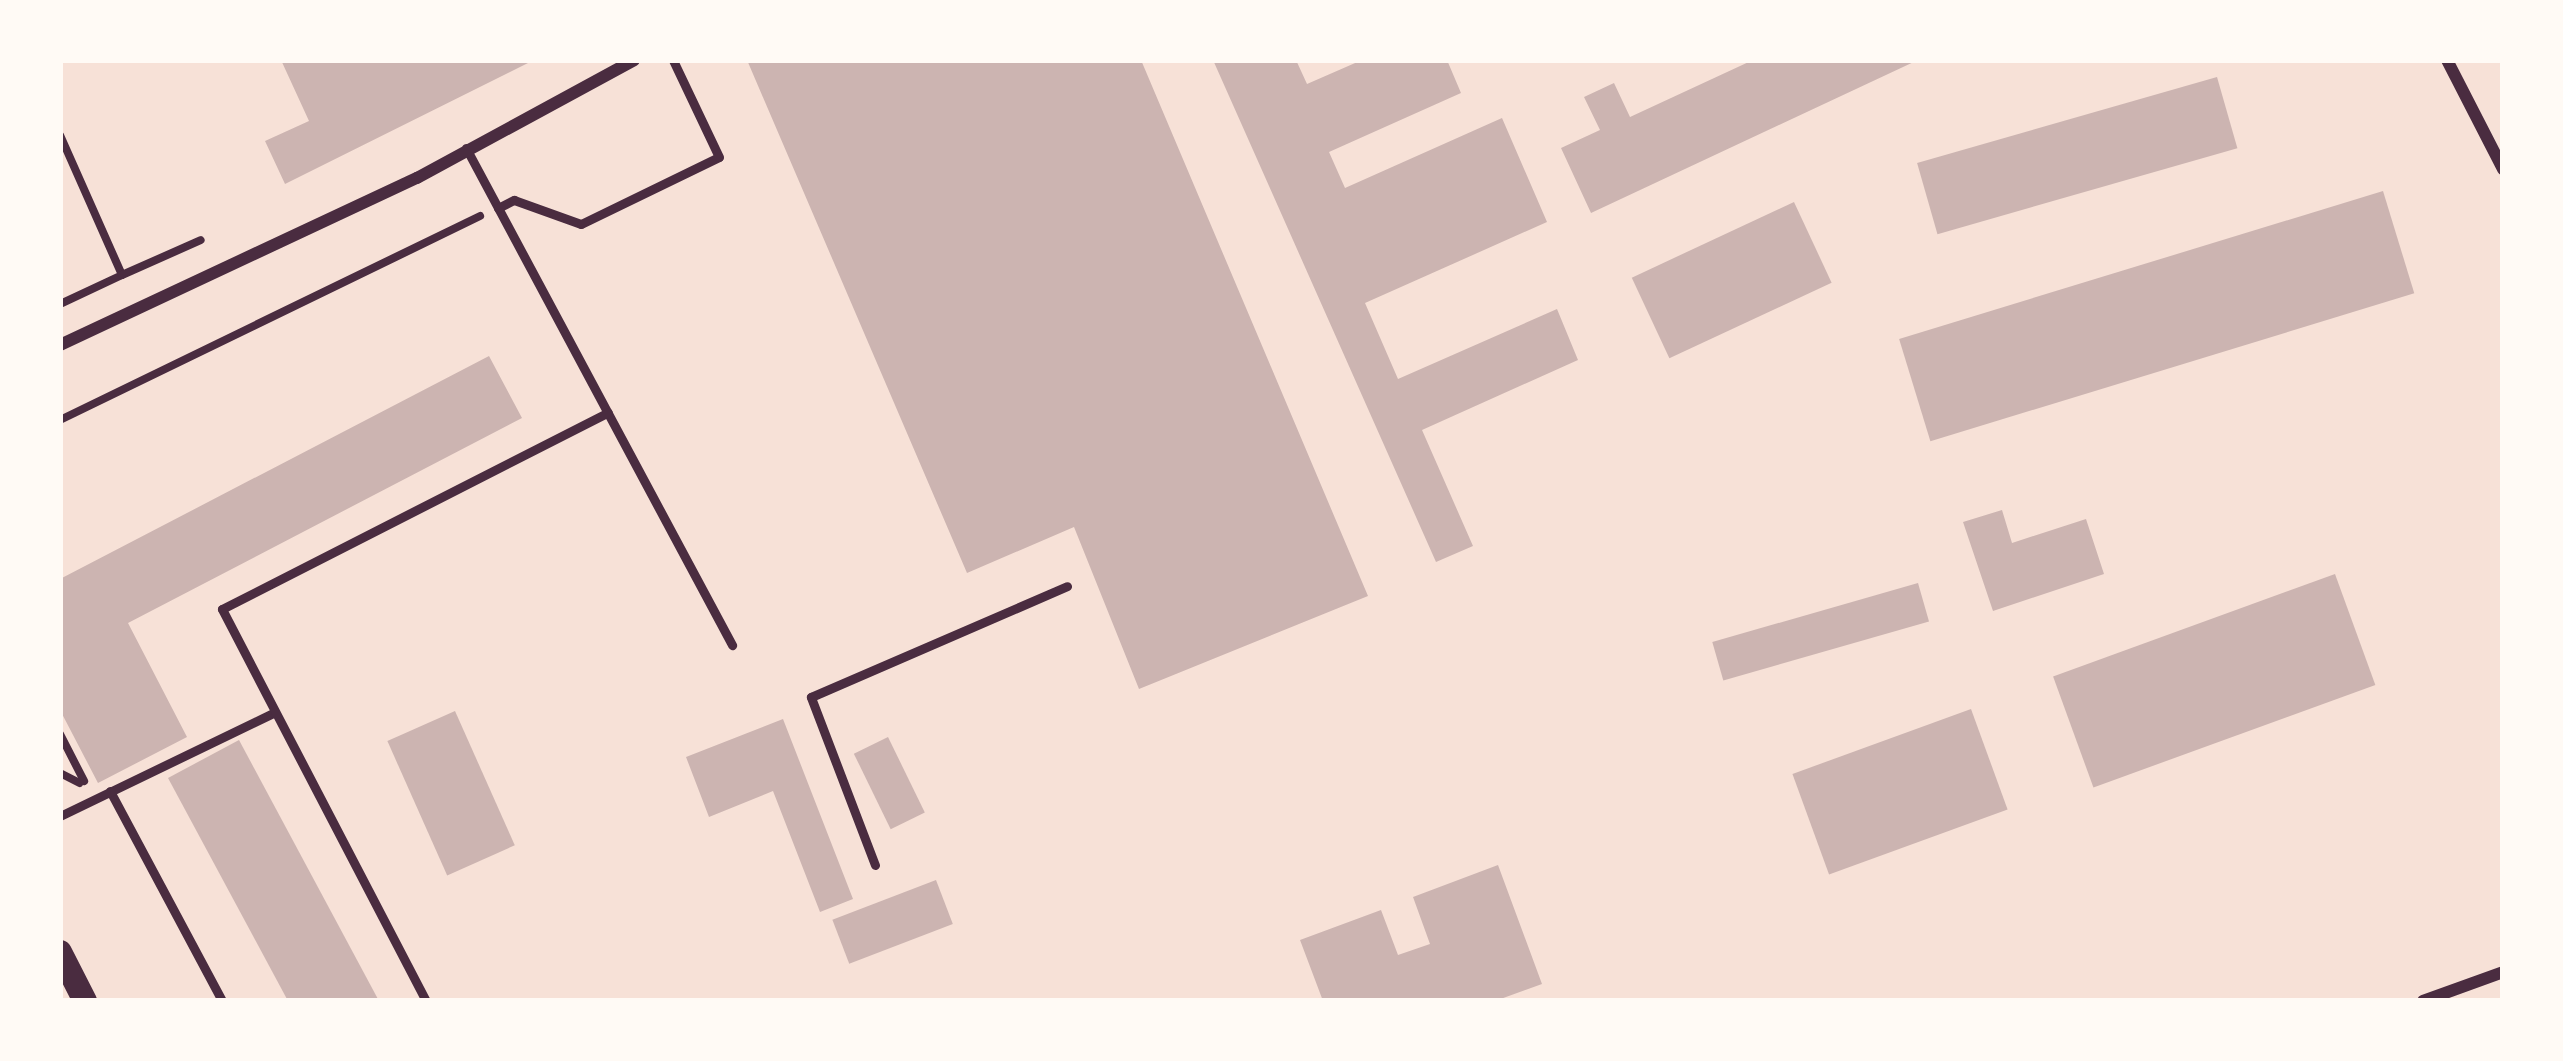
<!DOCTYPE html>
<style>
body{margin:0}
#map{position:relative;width:2563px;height:1061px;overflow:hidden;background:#f7e1d7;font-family:"PT Sans Narrow",sans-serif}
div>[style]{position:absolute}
.building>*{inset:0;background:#ccb4b1;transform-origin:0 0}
.path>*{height:8px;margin:-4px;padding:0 4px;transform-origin:4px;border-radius:4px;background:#4a2c40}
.service>*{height:9px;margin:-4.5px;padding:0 4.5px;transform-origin:4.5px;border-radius:4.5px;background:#4a2c40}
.minor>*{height:12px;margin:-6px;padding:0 6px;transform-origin:6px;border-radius:6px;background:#4a2c40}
.secondary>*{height:24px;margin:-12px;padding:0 12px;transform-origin:12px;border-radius:12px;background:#4a2c40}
span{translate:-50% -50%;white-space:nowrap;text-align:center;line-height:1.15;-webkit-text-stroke:12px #fffaf5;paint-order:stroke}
.frame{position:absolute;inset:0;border:63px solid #fffaf5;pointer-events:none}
</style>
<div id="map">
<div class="building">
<div style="clip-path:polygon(281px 60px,534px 60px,285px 184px,265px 141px,309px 121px)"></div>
<div style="clip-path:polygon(747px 60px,1141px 60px,1368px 596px,1139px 689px,1074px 527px,967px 573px)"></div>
<div style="clip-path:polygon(1213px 60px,1296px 60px,1307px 84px,1362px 60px,1447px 60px,1461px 93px,1329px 152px,1345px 188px,1502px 118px,1547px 222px,1365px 303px,1398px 379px,1557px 309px,1578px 360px,1422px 430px,1473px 546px,1436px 562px)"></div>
<div style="clip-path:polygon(1753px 60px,1918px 60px,1591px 213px,1561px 148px,1600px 130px,1584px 97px,1614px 83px,1630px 117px)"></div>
<div style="left:2217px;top:77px;width:74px;height:312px;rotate:74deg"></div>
<div style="left:2383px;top:191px;width:107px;height:506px;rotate:73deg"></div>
<div style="left:1794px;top:202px;width:89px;height:179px;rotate:65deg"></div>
<div style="clip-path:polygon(489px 356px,522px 418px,128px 623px,187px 737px,98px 783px,60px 710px,60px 579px)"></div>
<div style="clip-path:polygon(2002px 510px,2012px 543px,2086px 519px,2104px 574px,1993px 611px,1963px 522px)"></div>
<div style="left:2335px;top:574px;width:118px;height:300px;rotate:70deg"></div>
<div style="left:1918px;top:583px;width:40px;height:214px;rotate:74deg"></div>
<div style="left:1971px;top:709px;width:107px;height:190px;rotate:70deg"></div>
<div style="left:455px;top:711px;width:147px;height:74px;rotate:66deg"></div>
<div style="clip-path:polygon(783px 719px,853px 899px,820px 912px,773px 791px,709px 817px,686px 757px)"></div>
<div style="left:888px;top:737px;width:84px;height:38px;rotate:64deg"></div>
<div style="clip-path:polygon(239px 740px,379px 1001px,288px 1001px,168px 778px)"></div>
<div style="clip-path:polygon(1498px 865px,1542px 984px,1495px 1001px,1323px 1001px,1300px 940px,1381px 910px,1398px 955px,1430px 944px,1413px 897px)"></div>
<div style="left:936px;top:880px;width:47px;height:111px;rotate:69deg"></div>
</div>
<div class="path">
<div style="left:60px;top:135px;width:153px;rotate:66.1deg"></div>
<div style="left:122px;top:275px;width:68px;rotate:154.9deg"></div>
<div style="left:122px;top:275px;width:86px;rotate:-23.9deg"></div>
<div style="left:60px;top:420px;width:467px;rotate:-25.9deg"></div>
<div style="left:60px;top:734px;width:53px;rotate:62.9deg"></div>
<div style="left:60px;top:773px;width:22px;rotate:27deg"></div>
</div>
<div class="service">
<div style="left:466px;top:148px;width:564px;rotate:61.84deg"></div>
<div style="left:498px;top:208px;width:18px;rotate:-27deg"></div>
<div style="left:514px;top:200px;width:71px;rotate:19.7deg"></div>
<div style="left:581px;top:224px;width:153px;rotate:-25.9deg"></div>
<div style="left:719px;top:157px;width:107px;rotate:-115.4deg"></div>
<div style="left:110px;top:791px;width:238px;rotate:61.9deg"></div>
<div style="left:60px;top:816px;width:237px;rotate:-25.8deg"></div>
<div style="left:875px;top:865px;width:180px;rotate:-110.9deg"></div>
<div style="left:811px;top:697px;width:279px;rotate:-23.4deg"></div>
<div style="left:426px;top:1001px;width:442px;rotate:-117.5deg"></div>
<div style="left:222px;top:609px;width:433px;rotate:-27deg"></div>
</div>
<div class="minor">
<div style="left:2447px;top:60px;width:123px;rotate:62.8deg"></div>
<div style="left:60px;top:345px;width:394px;rotate:-25.1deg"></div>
<div style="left:417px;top:178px;width:247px;rotate:-28.5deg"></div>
<div style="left:2423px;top:1001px;width:85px;rotate:-19.9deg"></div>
</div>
<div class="secondary">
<div style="left:60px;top:952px;width:55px;rotate:63deg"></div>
</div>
<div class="frame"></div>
</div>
